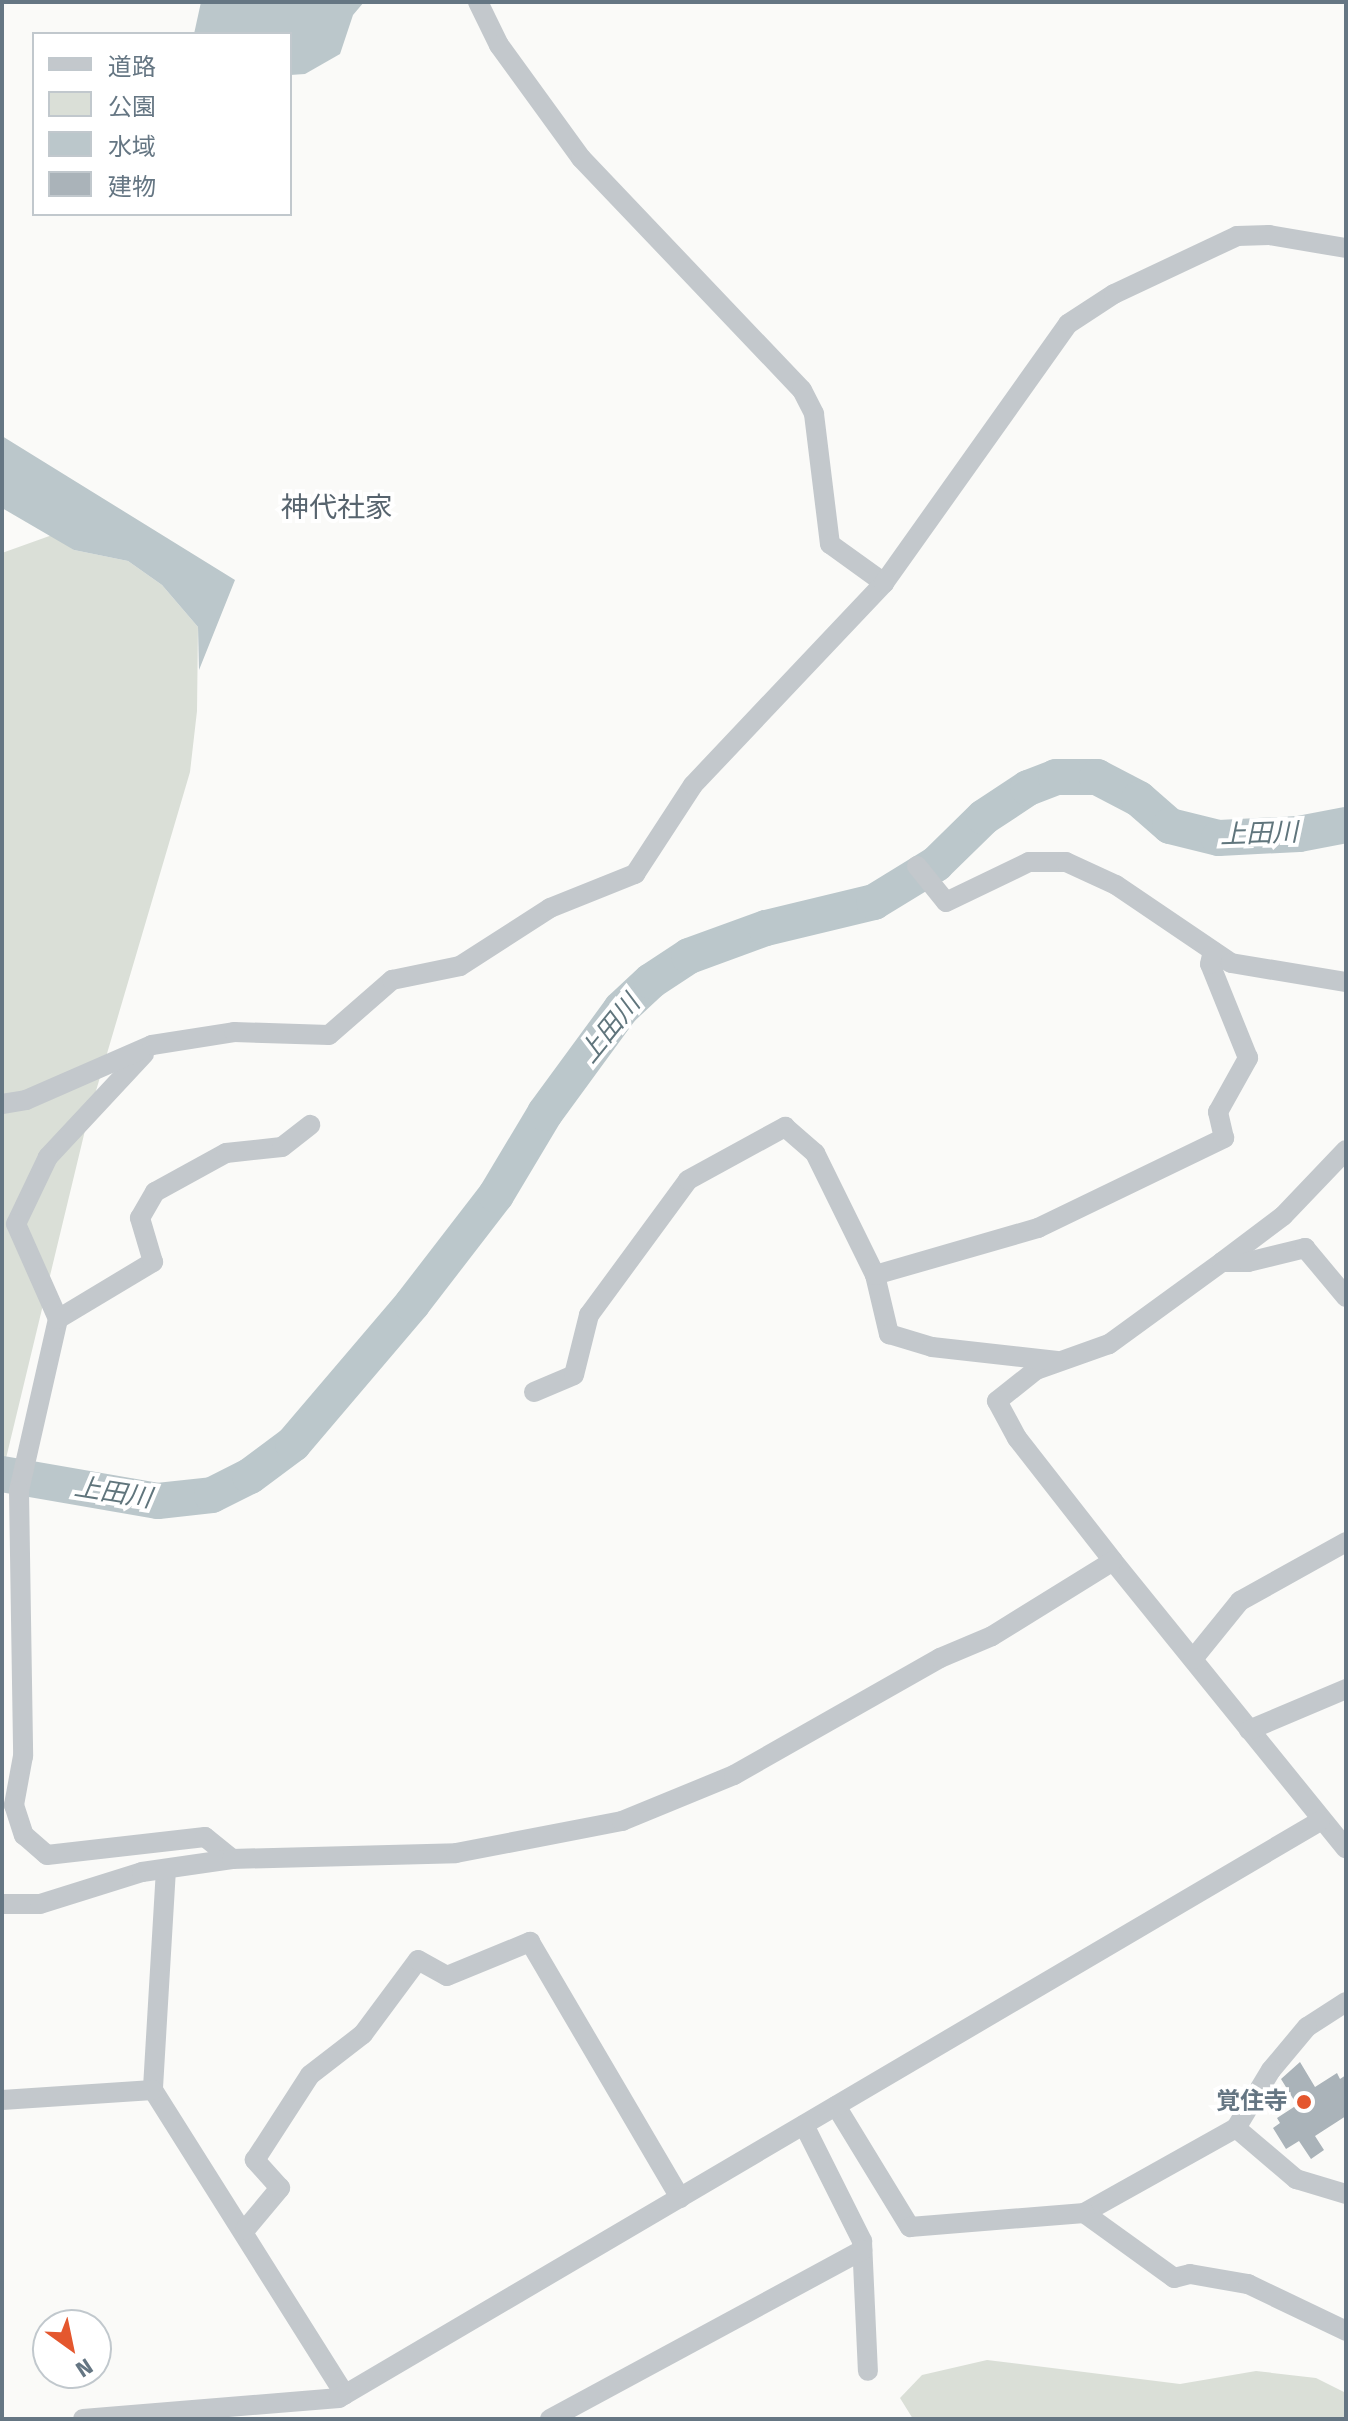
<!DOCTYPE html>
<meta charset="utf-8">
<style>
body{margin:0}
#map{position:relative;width:1348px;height:2421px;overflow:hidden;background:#fafaf8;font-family:"Fira Sans","Noto Sans JP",sans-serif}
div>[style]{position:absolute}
.green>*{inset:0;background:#dadfd7}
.water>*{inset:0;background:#bbc7cb}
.river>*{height:36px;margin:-18px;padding:0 18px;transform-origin:18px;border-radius:18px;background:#bbc7cb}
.building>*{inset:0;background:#aab3b9}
.minor>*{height:20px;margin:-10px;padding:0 10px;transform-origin:10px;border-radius:10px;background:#c3c8cc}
.dots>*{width:22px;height:22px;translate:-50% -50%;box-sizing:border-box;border:4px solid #fff;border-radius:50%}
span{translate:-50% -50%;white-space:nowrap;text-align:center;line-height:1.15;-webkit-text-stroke:8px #fff;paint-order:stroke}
.poi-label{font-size:24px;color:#657683;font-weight:700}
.right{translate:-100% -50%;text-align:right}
.water-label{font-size:26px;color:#60757c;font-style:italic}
.quarter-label{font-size:28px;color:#57646e}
.frame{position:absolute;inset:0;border:4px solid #657683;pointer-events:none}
.legend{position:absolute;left:32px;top:32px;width:260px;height:184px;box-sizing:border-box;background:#fff;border:2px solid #c1c8cd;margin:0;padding:10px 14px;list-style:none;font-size:24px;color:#657683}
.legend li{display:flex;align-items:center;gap:16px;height:40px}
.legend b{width:40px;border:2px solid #c1c8cd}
.north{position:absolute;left:32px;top:2309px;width:80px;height:80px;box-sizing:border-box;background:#fff;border:2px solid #c1c8cd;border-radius:50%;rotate:147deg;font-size:22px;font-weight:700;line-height:32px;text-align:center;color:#657683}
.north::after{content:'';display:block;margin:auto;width:28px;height:36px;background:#e4572e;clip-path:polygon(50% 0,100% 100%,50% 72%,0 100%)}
</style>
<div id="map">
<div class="green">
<div style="clip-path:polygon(55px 534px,74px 550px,128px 561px,162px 585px,198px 627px,197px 711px,190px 772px,88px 1118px,2px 1475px,2px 553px)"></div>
<div style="clip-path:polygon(987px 2360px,1180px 2384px,1256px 2371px,1316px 2378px,1346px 2393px,1346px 2419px,913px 2419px,900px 2398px,922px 2375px)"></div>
</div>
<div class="water">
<div style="clip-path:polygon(201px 2px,364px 2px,353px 15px,340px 54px,305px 74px,290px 75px,290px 34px,194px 34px)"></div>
<div style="clip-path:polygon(2px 436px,235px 580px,199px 670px,198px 627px,162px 585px,128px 561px,74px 550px,2px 508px)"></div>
</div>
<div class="river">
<div style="left:2px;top:1474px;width:158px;rotate:9.8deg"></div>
<div style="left:158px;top:1501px;width:54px;rotate:-6.3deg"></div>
<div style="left:212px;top:1495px;width:42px;rotate:-26.6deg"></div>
<div style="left:250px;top:1476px;width:54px;rotate:-36.7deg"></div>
<div style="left:293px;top:1444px;width:184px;rotate:-49.6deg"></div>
<div style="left:412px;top:1304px;width:138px;rotate:-52.4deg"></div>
<div style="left:496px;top:1195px;width:96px;rotate:-59.1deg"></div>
<div style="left:545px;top:1113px;width:129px;rotate:-53.8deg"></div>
<div style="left:621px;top:1009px;width:41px;rotate:-43deg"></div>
<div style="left:651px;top:981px;width:45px;rotate:-33.3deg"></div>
<div style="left:689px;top:956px;width:82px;rotate:-20deg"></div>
<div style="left:766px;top:928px;width:111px;rotate:-13.5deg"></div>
<div style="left:874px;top:902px;width:73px;rotate:-31.5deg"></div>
<div style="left:936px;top:864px;width:67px;rotate:-44.4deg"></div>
<div style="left:984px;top:817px;width:53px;rotate:-33.4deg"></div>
<div style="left:1028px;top:788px;width:30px;rotate:-21deg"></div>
<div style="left:1056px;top:777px;width:41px"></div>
<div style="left:1097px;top:777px;width:47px;rotate:27.6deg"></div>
<div style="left:1139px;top:799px;width:41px;rotate:41.1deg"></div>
<div style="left:1170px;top:826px;width:50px;rotate:13.8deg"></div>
<div style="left:1219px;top:838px;width:80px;rotate:-2.9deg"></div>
<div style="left:1299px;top:834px;width:48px;rotate:-10.8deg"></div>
</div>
<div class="building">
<div style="clip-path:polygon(1300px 2062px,1315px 2087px,1337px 2073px,1340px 2079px,1346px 2075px,1346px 2116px,1315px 2136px,1324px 2150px,1311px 2159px,1299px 2141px,1286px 2149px,1273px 2128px,1280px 2123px,1277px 2118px,1297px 2105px,1281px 2079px)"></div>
</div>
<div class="minor">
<div style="left:478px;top:2px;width:48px;rotate:64deg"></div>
<div style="left:499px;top:45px;width:140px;rotate:54deg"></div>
<div style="left:581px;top:158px;width:320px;rotate:46.4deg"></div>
<div style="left:802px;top:390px;width:27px;rotate:63deg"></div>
<div style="left:814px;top:414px;width:131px;rotate:83deg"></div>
<div style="left:830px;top:544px;width:67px;rotate:35.8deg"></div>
<div style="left:917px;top:866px;width:46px;rotate:51.1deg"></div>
<div style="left:946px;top:902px;width:92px;rotate:-25.7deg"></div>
<div style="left:1029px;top:862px;width:37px"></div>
<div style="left:1066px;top:862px;width:55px;rotate:24.7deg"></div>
<div style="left:1116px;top:885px;width:139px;rotate:34.1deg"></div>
<div style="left:1231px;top:963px;width:117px;rotate:9.4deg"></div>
<div style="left:144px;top:1054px;width:141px;rotate:133deg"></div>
<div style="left:48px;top:1157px;width:74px;rotate:115.5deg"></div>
<div style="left:16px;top:1224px;width:104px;rotate:66.1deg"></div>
<div style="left:58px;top:1319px;width:176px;rotate:102.8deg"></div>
<div style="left:19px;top:1491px;width:265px;rotate:89.1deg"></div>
<div style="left:23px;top:1756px;width:50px;rotate:100.4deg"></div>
<div style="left:14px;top:1805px;width:32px;rotate:72deg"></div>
<div style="left:24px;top:1835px;width:30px;rotate:41deg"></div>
<div style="left:47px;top:1855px;width:159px;rotate:-6.5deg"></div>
<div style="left:205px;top:1837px;width:35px;rotate:39deg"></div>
<div style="left:2px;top:1104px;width:24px;rotate:-9deg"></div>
<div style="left:26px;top:1100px;width:137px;rotate:-23.6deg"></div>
<div style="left:152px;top:1045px;width:83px;rotate:-9deg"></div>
<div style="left:234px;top:1032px;width:95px;rotate:1.8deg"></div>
<div style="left:329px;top:1035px;width:84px;rotate:-41.1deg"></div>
<div style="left:392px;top:980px;width:69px;rotate:-11.6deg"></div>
<div style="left:460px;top:966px;width:107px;rotate:-32.8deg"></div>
<div style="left:550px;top:908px;width:92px;rotate:-21.8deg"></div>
<div style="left:635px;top:874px;width:106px;rotate:-56.9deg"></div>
<div style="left:693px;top:785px;width:278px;rotate:-46.6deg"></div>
<div style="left:884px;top:583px;width:318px;rotate:-54.6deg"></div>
<div style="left:1068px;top:324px;width:55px;rotate:-33.1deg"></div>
<div style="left:1114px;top:294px;width:136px;rotate:-25.2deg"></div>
<div style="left:1237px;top:236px;width:32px;rotate:-2deg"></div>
<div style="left:1269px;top:235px;width:78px;rotate:9.6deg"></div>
<div style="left:1346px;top:1150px;width:91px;rotate:133.7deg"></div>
<div style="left:1283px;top:1216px;width:76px;rotate:143deg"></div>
<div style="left:1222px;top:1262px;width:140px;rotate:144deg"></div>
<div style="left:1109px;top:1344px;width:77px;rotate:160.4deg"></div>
<div style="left:1036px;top:1370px;width:50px;rotate:141.5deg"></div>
<div style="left:997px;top:1401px;width:42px;rotate:61.6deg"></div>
<div style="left:1017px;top:1438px;width:156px;rotate:52deg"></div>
<div style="left:1113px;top:1561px;width:370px;rotate:51deg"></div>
<div style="left:1222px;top:1262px;width:26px"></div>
<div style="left:1248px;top:1262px;width:59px;rotate:-13.8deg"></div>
<div style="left:1305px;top:1248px;width:64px;rotate:50.1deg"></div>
<div style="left:875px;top:1275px;width:61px;rotate:76.7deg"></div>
<div style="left:889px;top:1334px;width:45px;rotate:16.8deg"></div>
<div style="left:932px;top:1347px;width:126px;rotate:6.4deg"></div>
<div style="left:58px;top:1319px;width:111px;rotate:-31deg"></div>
<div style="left:153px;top:1262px;width:46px;rotate:-106.5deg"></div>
<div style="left:140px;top:1218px;width:30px;rotate:-60deg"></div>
<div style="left:155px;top:1192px;width:81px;rotate:-28.8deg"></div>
<div style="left:226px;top:1153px;width:56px;rotate:-6.1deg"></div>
<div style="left:282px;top:1147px;width:36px;rotate:-38deg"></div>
<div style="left:534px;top:1392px;width:43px;rotate:-23deg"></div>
<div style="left:574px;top:1375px;width:62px;rotate:-76deg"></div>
<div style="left:589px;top:1315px;width:167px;rotate:-53.7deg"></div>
<div style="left:688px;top:1180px;width:111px;rotate:-28.7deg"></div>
<div style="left:785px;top:1127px;width:40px;rotate:41deg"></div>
<div style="left:815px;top:1153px;width:136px;rotate:63.8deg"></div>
<div style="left:875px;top:1275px;width:170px;rotate:-16.1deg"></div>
<div style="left:1038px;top:1228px;width:207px;rotate:-25.8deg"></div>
<div style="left:1224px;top:1138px;width:27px;rotate:-103deg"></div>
<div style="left:1218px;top:1112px;width:62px;rotate:-60.9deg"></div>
<div style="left:1248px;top:1058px;width:101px;rotate:-112deg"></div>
<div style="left:1210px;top:964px;width:13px;rotate:-77deg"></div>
<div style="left:1193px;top:1659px;width:75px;rotate:-51deg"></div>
<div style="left:1240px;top:1601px;width:121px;rotate:-29.1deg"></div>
<div style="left:1249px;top:1730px;width:105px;rotate:-22.9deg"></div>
<div style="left:166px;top:1869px;width:221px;rotate:93.4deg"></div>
<div style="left:153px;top:2090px;width:360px;rotate:57.8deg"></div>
<div style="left:2px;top:1904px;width:38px"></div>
<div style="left:40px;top:1904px;width:107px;rotate:-17.4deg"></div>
<div style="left:142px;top:1872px;width:91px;rotate:-8.2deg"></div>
<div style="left:232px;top:1859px;width:224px;rotate:-1.5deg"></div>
<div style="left:456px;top:1853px;width:169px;rotate:-10.9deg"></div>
<div style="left:622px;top:1821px;width:121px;rotate:-22.3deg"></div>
<div style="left:734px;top:1775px;width:237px;rotate:-29.6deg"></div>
<div style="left:940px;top:1658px;width:56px;rotate:-22.9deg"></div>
<div style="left:992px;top:1636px;width:142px;rotate:-31.8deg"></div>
<div style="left:1346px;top:2002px;width:46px;rotate:147.3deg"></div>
<div style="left:1307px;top:2027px;width:56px;rotate:129.9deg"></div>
<div style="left:1271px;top:2070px;width:68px;rotate:121.1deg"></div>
<div style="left:1236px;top:2128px;width:174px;rotate:150.8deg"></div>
<div style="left:1084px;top:2213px;width:111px;rotate:35.8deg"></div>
<div style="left:1174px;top:2278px;width:16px;rotate:-14deg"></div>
<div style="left:1190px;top:2274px;width:59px;rotate:9.8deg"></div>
<div style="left:1248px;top:2284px;width:109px;rotate:25.6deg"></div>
<div style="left:2px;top:2100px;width:151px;rotate:-3.8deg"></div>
<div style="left:836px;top:2106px;width:142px;rotate:58.6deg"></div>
<div style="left:910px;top:2227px;width:175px;rotate:-4.6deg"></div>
<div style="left:804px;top:2125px;width:130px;rotate:63.4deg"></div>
<div style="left:862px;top:2241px;width:130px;rotate:87.4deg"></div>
<div style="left:1236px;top:2128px;width:79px;rotate:40.4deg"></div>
<div style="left:1296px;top:2179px;width:52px;rotate:16.7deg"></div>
<div style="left:245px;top:2230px;width:55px;rotate:-50.2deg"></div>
<div style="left:280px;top:2188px;width:38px;rotate:-132deg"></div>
<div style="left:255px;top:2160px;width:101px;rotate:-57.1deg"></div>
<div style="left:310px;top:2075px;width:67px;rotate:-37.7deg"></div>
<div style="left:363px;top:2034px;width:92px;rotate:-53.4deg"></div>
<div style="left:418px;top:1960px;width:33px;rotate:29deg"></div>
<div style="left:447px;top:1976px;width:90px;rotate:-22.3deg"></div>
<div style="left:530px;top:1942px;width:297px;rotate:59.6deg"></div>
<div style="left:83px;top:2419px;width:257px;rotate:-4.7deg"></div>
<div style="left:339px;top:2398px;width:1138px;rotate:-30.46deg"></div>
<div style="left:550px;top:2419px;width:355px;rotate:-28.4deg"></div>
</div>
<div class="dots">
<div style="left:1304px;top:2102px;background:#e4572e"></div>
</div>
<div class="poi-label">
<span class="right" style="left:1288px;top:2102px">覚住寺</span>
</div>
<div class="water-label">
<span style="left:1259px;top:834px;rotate:-2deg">上田川</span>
<span style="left:610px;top:1029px;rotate:-51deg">上田川</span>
<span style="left:113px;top:1493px;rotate:9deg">上田川</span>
</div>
<div class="quarter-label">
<span style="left:337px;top:508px">神代社家</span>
</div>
<div class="frame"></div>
<ul class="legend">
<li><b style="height:10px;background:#c3c8cc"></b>道路</li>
<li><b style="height:22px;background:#dadfd7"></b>公園</li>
<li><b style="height:22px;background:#bbc7cb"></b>水域</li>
<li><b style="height:22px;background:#aab3b9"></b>建物</li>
</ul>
<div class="north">N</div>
</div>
